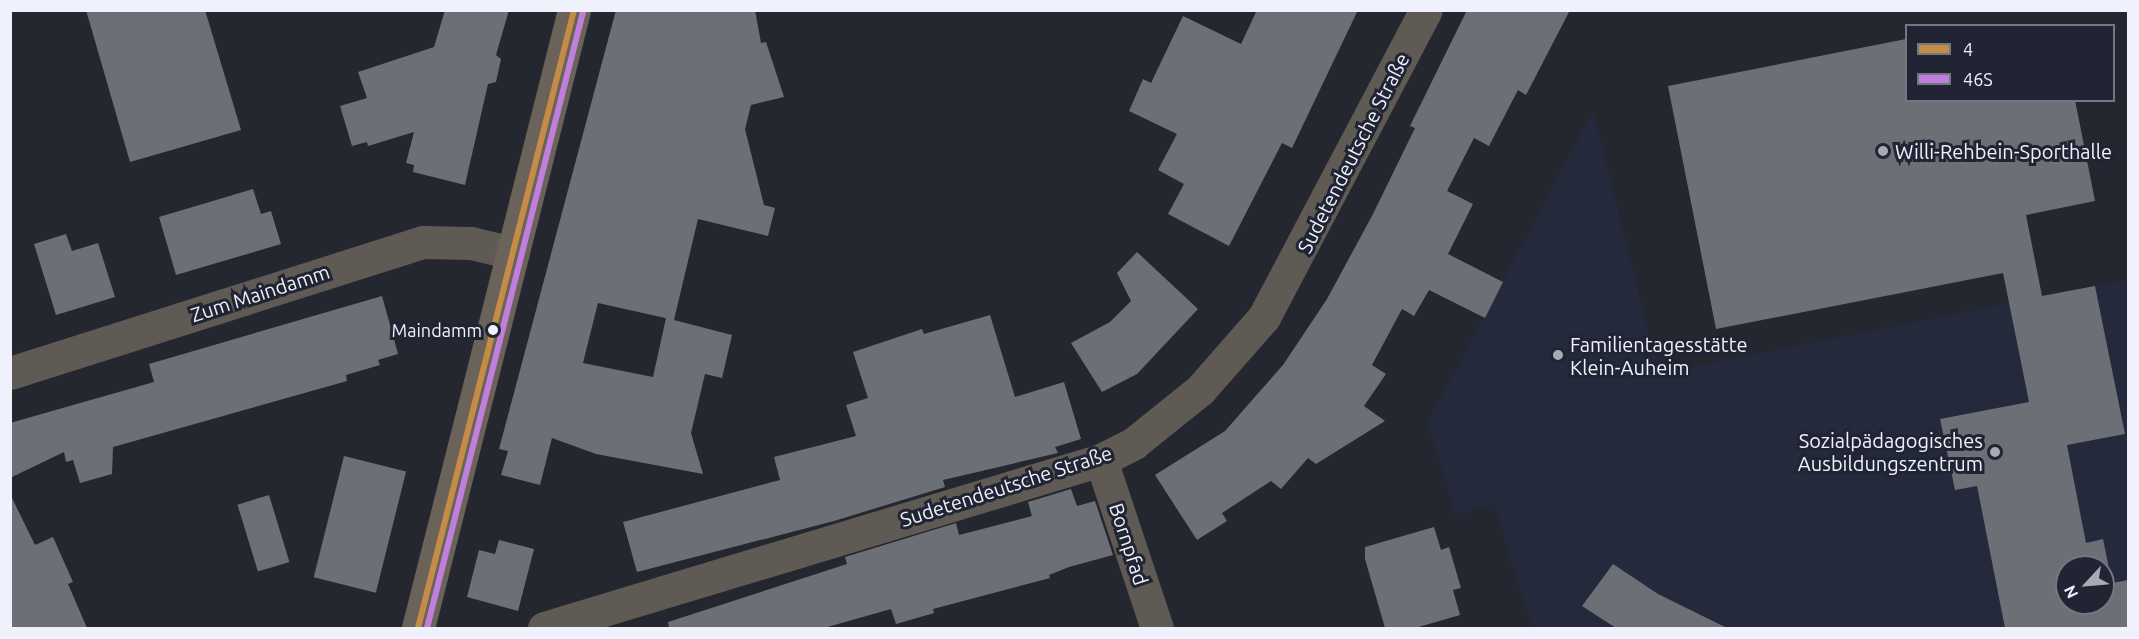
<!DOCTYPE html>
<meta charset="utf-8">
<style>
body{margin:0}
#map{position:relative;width:2139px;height:639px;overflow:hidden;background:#24272f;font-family:Ubuntu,sans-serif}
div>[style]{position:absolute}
.built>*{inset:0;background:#24293b}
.building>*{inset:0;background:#6d6f76;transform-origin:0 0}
.minor>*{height:33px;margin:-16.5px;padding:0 16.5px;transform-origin:16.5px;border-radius:16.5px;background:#605a54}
.major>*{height:33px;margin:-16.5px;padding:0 16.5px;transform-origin:16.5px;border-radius:16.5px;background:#6b6359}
.bus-1>*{height:6px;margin:-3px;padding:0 3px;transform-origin:3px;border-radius:3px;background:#c48c46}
.bus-2>*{height:6px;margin:-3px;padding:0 3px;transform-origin:3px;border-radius:3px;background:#c07fdc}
.dots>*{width:16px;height:16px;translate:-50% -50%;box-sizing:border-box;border:3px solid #202433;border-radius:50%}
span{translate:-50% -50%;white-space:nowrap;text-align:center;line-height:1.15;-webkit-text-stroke:6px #202433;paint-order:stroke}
.bus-label{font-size:18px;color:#eff2fc}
.right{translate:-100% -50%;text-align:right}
.poi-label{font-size:20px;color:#eff2fc}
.left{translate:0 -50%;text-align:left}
.street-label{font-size:20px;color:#eff2fc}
.frame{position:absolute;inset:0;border:12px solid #eff2fc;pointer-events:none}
.legend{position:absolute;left:1905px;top:24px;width:210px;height:78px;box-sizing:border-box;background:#202433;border:2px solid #737683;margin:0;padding:8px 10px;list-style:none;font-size:18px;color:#eff2fc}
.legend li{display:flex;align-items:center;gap:12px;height:30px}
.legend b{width:30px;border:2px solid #737683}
.north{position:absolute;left:2055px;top:555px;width:60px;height:60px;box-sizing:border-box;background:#202433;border:2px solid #737683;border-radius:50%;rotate:244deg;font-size:16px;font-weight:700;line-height:24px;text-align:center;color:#eff2fc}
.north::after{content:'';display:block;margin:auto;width:21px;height:27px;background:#a8abb4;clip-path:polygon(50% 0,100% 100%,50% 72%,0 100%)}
</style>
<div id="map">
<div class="built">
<div style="clip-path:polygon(evenodd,1593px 111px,1659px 373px,2128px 279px,2128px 628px,1532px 628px,1494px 504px,1456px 515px,1427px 423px,1593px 111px,2067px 567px,2103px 567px,2103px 603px,2067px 603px,2067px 567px)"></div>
</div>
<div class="building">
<div style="clip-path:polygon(86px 10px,205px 10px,241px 130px,130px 162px)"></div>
<div style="clip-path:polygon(445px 10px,509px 10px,496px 55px,501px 59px,496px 82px,488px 84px,465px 185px,413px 172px,414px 165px,406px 163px,414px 132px,368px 146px,367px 142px,352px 146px,340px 106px,367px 98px,358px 72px,434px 47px)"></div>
<div style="clip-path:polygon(616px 10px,755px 10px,761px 43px,766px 42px,784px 97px,751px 105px,745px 129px,764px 205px,775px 208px,768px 236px,698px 219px,674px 320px,598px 303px,583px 363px,653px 377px,666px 318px,732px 335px,722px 378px,705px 374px,691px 433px,703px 474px,596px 454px,552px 438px,540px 485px,501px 475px,508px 451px,499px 449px)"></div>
<div style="clip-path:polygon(1257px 10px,1358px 10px,1292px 148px,1282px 143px,1229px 246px,1168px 214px,1184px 184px,1158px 170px,1177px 134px,1129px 111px,1143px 79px,1151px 83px,1183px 16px,1241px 44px)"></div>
<div style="clip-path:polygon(1467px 10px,1570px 10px,1526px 95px,1518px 90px,1489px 146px,1474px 138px,1447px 191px,1473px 204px,1448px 254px,1503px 282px,1485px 318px,1429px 290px,1414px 316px,1402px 309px,1372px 365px,1386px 374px,1364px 406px,1385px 421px,1316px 464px,1308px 458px,1281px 489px,1271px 481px,1222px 513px,1227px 521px,1197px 540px,1155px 475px,1225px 431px,1283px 365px,1327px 299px,1373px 214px,1415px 128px,1410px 126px)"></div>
<div style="clip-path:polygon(evenodd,1906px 39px,1906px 100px,2075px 100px,2095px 201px,2026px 215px,2042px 296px,2095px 286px,2125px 434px,2067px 445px,2086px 543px,2103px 539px,2112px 583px,2128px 580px,2128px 628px,2005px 628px,1977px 486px,1955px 490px,1940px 419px,2029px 402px,2003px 273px,1716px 329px,1668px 86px,1906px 39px,2067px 567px,2103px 567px,2103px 603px,2067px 603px,2067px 567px)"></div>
<div style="clip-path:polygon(253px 189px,261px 214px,271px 211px,281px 244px,176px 275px,159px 217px)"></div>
<div style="clip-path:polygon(66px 234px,72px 251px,98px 243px,115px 297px,56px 315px,34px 244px)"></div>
<div style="clip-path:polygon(1137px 252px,1198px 309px,1137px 374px,1102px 392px,1071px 343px,1110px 322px,1131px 301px,1117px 273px)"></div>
<div style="clip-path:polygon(382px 296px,398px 354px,378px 360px,380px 365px,346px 375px,347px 381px,113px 447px,112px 474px,80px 483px,73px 460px,66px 462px,64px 452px,10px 478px,10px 423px,154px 382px,149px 364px)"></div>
<div style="clip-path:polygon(990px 315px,1015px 397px,1064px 382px,1081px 439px,1055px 447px,1058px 453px,943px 480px,945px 487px,834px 521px,637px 572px,623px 522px,780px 480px,774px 457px,856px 436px,846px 405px,868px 398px,853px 352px,922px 329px,924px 334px)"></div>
<div style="left:344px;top:456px;width:64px;height:125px;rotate:14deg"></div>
<div style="clip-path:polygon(1071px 489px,1077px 506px,1095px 501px,1113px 555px,1069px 567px,1049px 575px,1050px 578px,933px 609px,934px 613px,896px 624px,891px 609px,824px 628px,669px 628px,668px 622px,847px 564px,845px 557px,956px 523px,959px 535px,1032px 516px,1028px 502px)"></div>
<div style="clip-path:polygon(10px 494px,35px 545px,53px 537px,73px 582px,68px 584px,87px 628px,10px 628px)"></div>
<div style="left:269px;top:495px;width:70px;height:33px;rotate:73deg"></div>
<div style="clip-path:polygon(1434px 527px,1441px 550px,1449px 547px,1461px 588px,1453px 590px,1460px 615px,1415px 628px,1385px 628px,1365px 559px,1365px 547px)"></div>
<div style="clip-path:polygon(499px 540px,534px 549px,518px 611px,467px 597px,479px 550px,495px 554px)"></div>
<div style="clip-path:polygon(1613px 564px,1658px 594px,1727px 628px,1616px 628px,1582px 606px)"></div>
</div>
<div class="minor">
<div style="left:10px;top:373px;width:433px;rotate:-17.6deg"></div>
<div style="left:423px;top:242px;width:48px;rotate:1.2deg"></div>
<div style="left:471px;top:243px;width:43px;rotate:13.4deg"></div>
<div style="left:1101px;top:460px;width:177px;rotate:71.6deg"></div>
<div style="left:544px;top:628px;width:582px;rotate:-16.78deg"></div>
<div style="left:1101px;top:460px;width:37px;rotate:-27deg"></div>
<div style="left:1134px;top:443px;width:85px;rotate:-38.8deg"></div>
<div style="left:1200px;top:390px;width:97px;rotate:-48.8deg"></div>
<div style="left:1264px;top:317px;width:347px;rotate:-62.2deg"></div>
</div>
<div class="major">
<div style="left:418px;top:628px;width:637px;rotate:-75.83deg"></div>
</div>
<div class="bus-1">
<div style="left:418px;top:628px;width:637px;rotate:-75.83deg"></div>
</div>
<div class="bus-2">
<div style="left:427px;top:628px;width:635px;rotate:-75.79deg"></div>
</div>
<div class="dots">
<div style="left:1883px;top:151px;background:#a8abb4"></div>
<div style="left:493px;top:330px;background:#eff2fc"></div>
<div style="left:1558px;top:355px;background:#a8abb4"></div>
<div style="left:1995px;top:452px;background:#a8abb4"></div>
</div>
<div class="bus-label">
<span class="right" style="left:482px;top:330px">Maindamm</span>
</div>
<div class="poi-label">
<span class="left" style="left:1895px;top:151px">Willi-Rehbein-Sporthalle</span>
<span class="left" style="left:1570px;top:356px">Familientagesstätte<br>Klein-Auheim</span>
<span class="right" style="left:1983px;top:452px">Sozialpädagogisches<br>Ausbildungszentrum</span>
</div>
<div class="street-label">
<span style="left:1353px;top:153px;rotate:-63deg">Sudetendeutsche Straße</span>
<span style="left:260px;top:293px;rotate:-18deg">Zum Maindamm</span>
<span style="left:1006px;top:486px;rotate:-18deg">Sudetendeutsche Straße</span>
<span style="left:1129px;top:544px;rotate:72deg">Bornpfad</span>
</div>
<div class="frame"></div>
<ul class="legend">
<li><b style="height:8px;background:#c48c46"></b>4</li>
<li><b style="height:8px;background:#c07fdc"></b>46S</li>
</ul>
<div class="north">N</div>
</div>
